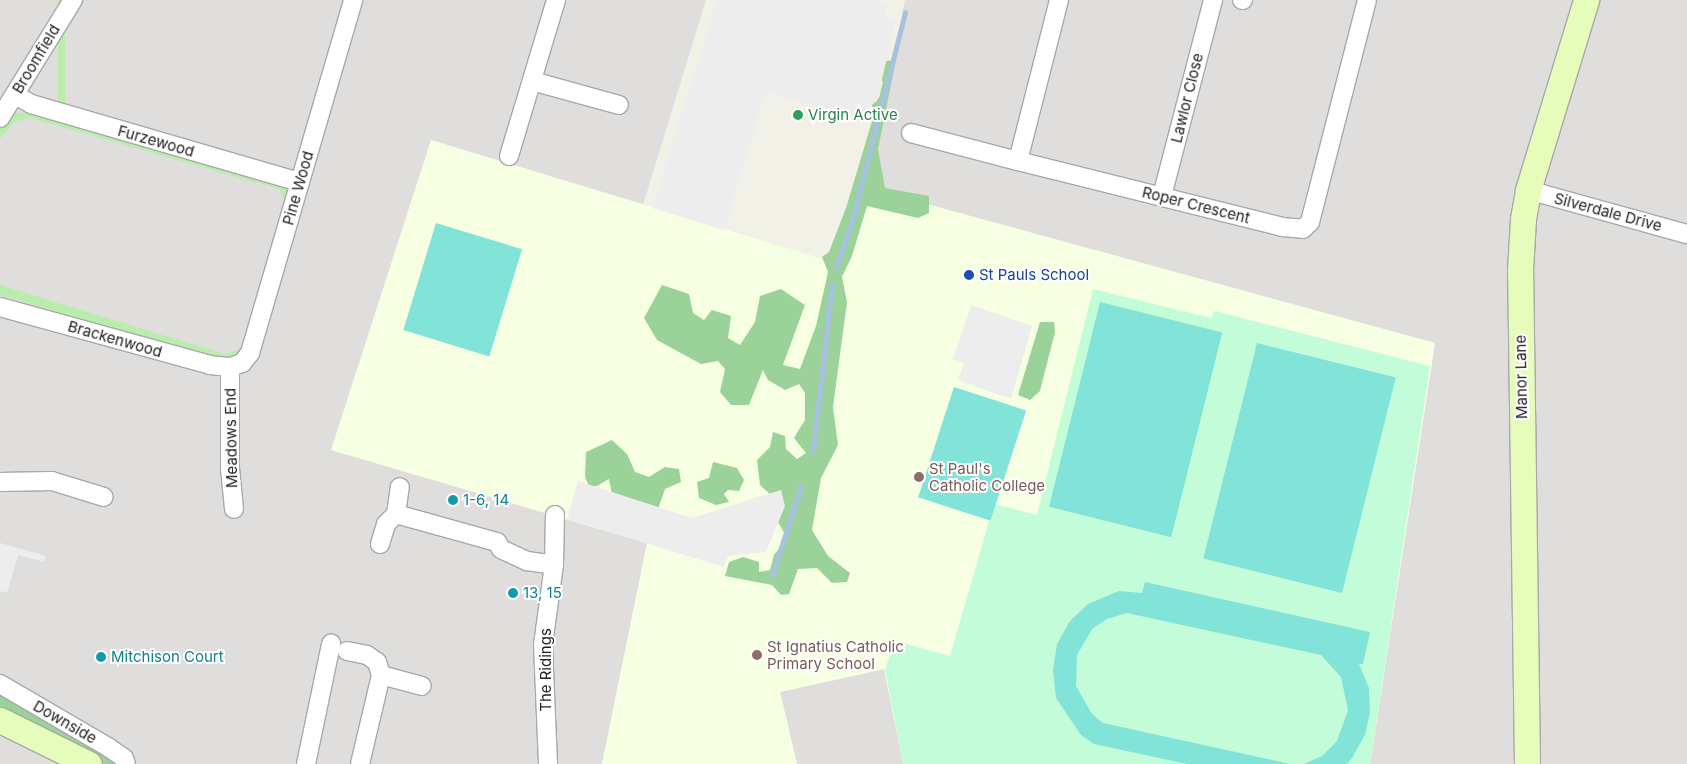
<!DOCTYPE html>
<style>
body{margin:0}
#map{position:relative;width:1687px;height:764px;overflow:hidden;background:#f1f1e7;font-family:Inter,sans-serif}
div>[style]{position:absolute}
.residential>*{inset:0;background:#dfdedd}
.education>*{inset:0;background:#f7ffe2}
.grass>*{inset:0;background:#b9edab;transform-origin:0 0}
.forest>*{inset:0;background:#9ad29a}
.park>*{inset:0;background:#c3fcd8}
.pitch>*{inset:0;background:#82e3d9;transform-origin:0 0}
.parking>*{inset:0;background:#ededed}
.stream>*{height:4.5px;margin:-2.25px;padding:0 2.25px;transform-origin:2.25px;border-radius:2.25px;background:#a6c2e0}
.roads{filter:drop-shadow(1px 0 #a8a8a8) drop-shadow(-1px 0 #a8a8a8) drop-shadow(0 1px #a8a8a8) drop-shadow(0 -1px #a8a8a8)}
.street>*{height:18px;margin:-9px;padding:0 9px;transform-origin:9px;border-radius:9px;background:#fff}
.secondary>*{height:25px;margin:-12.5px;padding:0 12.5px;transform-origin:12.5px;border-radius:12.5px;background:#e6fcba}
.dots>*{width:14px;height:14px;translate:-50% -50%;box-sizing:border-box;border:2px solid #fff;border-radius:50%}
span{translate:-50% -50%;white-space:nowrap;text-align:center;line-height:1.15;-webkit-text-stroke:4px #fff;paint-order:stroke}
.street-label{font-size:15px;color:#212121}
.leisure-label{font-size:15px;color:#27864d}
.left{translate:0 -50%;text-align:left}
.transit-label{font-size:15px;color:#164399}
.education-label{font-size:15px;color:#785e54}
.culture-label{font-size:15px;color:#0d838f}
</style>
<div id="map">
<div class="residential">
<div style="clip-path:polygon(0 0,706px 0,643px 205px,431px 140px,332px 450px,647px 543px,602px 764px,0 764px)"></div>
<div style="clip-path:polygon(905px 0,1687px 0,1687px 764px,1370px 764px,1435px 343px,868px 188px)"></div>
<div style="clip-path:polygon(885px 669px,903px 764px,797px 764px,780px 692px)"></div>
</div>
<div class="education">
<div style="clip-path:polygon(431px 140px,843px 265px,868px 188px,1435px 343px,1370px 764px,903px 764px,884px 669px,780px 692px,797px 764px,602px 764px,647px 543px,331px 450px)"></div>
</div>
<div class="grass">
<div style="left:58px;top:0;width:7px;height:110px"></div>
<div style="clip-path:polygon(31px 112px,284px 184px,289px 189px,246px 347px,237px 357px,222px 360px,0 295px,0 285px,224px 354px,236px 351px,242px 345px,285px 198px,279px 189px,31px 118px,14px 122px,0 139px,0 127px,5px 120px,16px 113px)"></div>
</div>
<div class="forest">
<div style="clip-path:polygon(896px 60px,878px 149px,885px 188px,929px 196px,929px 213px,918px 218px,867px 206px,852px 256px,842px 277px,847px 302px,833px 407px,838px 445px,821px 478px,812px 530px,828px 556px,850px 573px,847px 582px,832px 583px,817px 568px,798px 569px,789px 594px,781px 595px,772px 585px,725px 576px,729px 562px,743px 557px,759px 562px,759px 572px,770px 570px,774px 555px,787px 538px,778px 522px,772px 496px,760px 485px,757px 460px,770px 447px,773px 432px,785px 436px,786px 449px,797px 459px,806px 453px,794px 438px,805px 420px,805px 393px,799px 384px,785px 390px,768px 380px,763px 370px,749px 405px,731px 405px,720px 392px,725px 369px,718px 361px,701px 364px,657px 340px,644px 318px,662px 285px,689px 294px,693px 313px,704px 320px,712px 310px,731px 316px,728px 338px,740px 345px,755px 322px,760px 296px,781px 289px,805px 305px,783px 365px,800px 369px,816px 326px,828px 272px,822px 257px,829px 252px,846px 208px,873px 118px,872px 102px,879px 98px,883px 82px,876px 74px,885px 61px)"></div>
<div style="clip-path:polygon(1040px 322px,1054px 322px,1055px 332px,1040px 391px,1030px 400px,1018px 395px)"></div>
<div style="clip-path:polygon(612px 440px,627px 454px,635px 472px,649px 477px,665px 467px,679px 469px,681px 482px,665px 489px,658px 509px,612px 494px,609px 479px,597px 486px,589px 486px,585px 477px,586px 452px)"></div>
<div style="clip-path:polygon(713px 462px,737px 468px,744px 480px,739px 491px,728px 490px,724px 494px,729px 502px,716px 505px,699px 498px,697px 482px,709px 478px)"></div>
<div style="clip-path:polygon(0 684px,126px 764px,89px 764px,0 720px)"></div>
</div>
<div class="park">
<div style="clip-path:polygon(1093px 289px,1211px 318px,1214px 311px,1430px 366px,1370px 764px,903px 764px,885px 669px,895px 641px,950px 656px,994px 504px,1037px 515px)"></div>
</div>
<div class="pitch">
<div style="left:436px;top:223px;width:90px;height:112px;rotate:17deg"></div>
<div style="left:1100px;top:302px;width:126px;height:211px;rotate:14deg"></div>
<div style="left:1257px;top:343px;width:143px;height:222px;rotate:14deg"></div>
<div style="left:954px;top:387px;width:76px;height:116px;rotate:18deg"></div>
<div style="clip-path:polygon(1145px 582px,1370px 632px,1363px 664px,1359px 664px,1369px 688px,1370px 712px,1365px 735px,1352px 758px,1347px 764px,1304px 764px,1322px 756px,1337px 741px,1348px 710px,1341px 677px,1321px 655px,1127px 613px,1107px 619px,1092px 629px,1077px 655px,1076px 686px,1092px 714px,1103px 723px,1290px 764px,1187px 764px,1094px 744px,1081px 735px,1056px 698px,1053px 670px,1057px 644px,1070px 621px,1088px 604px,1119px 591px,1142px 593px)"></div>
</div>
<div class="parking">
<div style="clip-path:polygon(717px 0,874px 0,888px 4px,885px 16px,896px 19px,877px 101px,855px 118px,766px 92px,724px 230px,652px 208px)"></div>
<div style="clip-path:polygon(971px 305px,1032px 326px,1011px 399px,958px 380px,964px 363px,953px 359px)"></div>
<div style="clip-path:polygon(578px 481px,692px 518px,781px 490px,785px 506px,766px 552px,728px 556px,724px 567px,567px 519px)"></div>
<div style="clip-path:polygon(0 543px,46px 556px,44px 562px,18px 555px,7px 593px,0 591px)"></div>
</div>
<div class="stream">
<div style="left:836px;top:267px;width:52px;rotate:-70.9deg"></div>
<div style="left:853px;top:218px;width:212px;rotate:-75.8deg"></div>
<div style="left:813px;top:451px;width:167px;rotate:-83.5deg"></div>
<div style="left:772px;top:575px;width:93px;rotate:-71.8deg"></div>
</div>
<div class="roads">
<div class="street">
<div style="left:1059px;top:0;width:166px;rotate:104.3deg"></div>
<div style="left:1018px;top:161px;width:272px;rotate:14deg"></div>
<div style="left:1282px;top:227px;width:21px;rotate:5deg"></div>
<div style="left:1303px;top:229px;width:10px;rotate:-45deg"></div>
<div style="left:1310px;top:222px;width:229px;rotate:-75.6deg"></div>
<div style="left:1242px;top:0;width:1px"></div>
<div style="left:532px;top:81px;width:90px;rotate:15.4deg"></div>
<div style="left:15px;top:95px;width:18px;rotate:29deg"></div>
<div style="left:31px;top:104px;width:279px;rotate:16.2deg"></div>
<div style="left:0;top:118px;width:139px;rotate:-58.3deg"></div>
<div style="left:911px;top:133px;width:111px;rotate:14.7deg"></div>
<div style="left:509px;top:156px;width:163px;rotate:-73.2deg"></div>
<div style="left:1528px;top:190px;width:165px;rotate:15.5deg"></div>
<div style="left:1162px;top:196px;width:203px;rotate:-75.4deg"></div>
<div style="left:0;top:307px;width:218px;rotate:15.4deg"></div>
<div style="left:210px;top:365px;width:20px;rotate:6deg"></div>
<div style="left:230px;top:367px;width:13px;rotate:-18deg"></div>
<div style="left:242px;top:363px;width:13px;rotate:-51deg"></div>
<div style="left:250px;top:353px;width:368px;rotate:-73.7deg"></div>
<div style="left:230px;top:367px;width:101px;rotate:90deg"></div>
<div style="left:230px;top:468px;width:41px;rotate:84.4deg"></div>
<div style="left:0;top:482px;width:52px;rotate:-1.1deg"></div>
<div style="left:52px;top:481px;width:54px;rotate:17.1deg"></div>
<div style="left:396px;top:514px;width:27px;rotate:-82deg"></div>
<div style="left:380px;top:544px;width:21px;rotate:-73deg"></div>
<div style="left:386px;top:524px;width:14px;rotate:-45deg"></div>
<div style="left:396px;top:514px;width:105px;rotate:15.5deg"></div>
<div style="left:497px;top:542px;width:8px;rotate:60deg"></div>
<div style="left:501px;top:549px;width:29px;rotate:25deg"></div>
<div style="left:527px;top:561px;width:27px;rotate:8deg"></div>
<div style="left:347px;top:651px;width:20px;rotate:11deg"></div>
<div style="left:367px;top:655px;width:12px;rotate:35deg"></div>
<div style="left:377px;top:662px;width:14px;rotate:73deg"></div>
<div style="left:381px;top:675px;width:91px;rotate:103.3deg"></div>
<div style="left:381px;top:675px;width:42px;rotate:15deg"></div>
<div style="left:0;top:684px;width:125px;rotate:30.3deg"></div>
<div style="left:108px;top:747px;width:19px;rotate:35deg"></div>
<div style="left:124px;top:758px;width:6px;rotate:72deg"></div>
<div style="left:306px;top:764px;width:123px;rotate:-78.2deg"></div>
<div style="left:548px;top:764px;width:119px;rotate:-92.4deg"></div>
<div style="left:543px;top:645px;width:81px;rotate:-82.2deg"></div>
<div style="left:554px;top:565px;width:50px;rotate:-88.9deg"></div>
</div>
<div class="secondary">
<div style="left:0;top:720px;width:99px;rotate:26.3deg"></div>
<div style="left:1527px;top:764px;width:494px;rotate:-90.8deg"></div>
<div style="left:1520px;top:270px;width:51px;rotate:-86.6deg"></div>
<div style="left:1523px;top:219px;width:29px;rotate:-80deg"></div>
<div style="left:1528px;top:190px;width:199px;rotate:-73deg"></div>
</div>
</div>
<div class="dots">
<div style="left:798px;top:115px;background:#2e9e5b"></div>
<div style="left:969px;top:275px;background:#1a4fb4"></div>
<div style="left:919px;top:477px;background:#8d6e63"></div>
<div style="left:453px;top:500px;background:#0f9aa8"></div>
<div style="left:513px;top:593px;background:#0f9aa8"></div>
<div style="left:757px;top:655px;background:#8d6e63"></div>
<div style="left:101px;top:657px;background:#0f9aa8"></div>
</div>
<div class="street-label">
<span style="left:36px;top:59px;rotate:-59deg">Broomfield</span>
<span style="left:1187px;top:98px;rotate:-76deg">Lawlor Close</span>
<span style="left:156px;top:141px;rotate:16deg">Furzewood</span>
<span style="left:298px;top:188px;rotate:-74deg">Pine Wood</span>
<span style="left:1196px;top:205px;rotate:14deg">Roper Crescent</span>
<span style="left:1608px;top:212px;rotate:15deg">Silverdale Drive</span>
<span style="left:115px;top:339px;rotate:16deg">Brackenwood</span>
<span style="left:1521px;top:377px;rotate:-91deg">Manor Lane</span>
<span style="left:231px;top:438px;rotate:-91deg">Meadows End</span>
<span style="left:546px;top:670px;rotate:-90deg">The Ridings</span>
<span style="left:65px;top:722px;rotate:30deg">Downside</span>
</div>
<div class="leisure-label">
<span class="left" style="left:808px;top:115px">Virgin Active</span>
</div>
<div class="transit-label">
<span class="left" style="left:979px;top:275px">St Pauls School</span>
</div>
<div class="education-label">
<span class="left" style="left:929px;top:477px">St Paul's<br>Catholic College</span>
<span class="left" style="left:767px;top:655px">St Ignatius Catholic<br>Primary School</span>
</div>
<div class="culture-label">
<span class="left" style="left:463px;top:500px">1-6, 14</span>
<span class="left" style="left:523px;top:593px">13, 15</span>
<span class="left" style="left:111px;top:657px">Mitchison Court</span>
</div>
</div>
